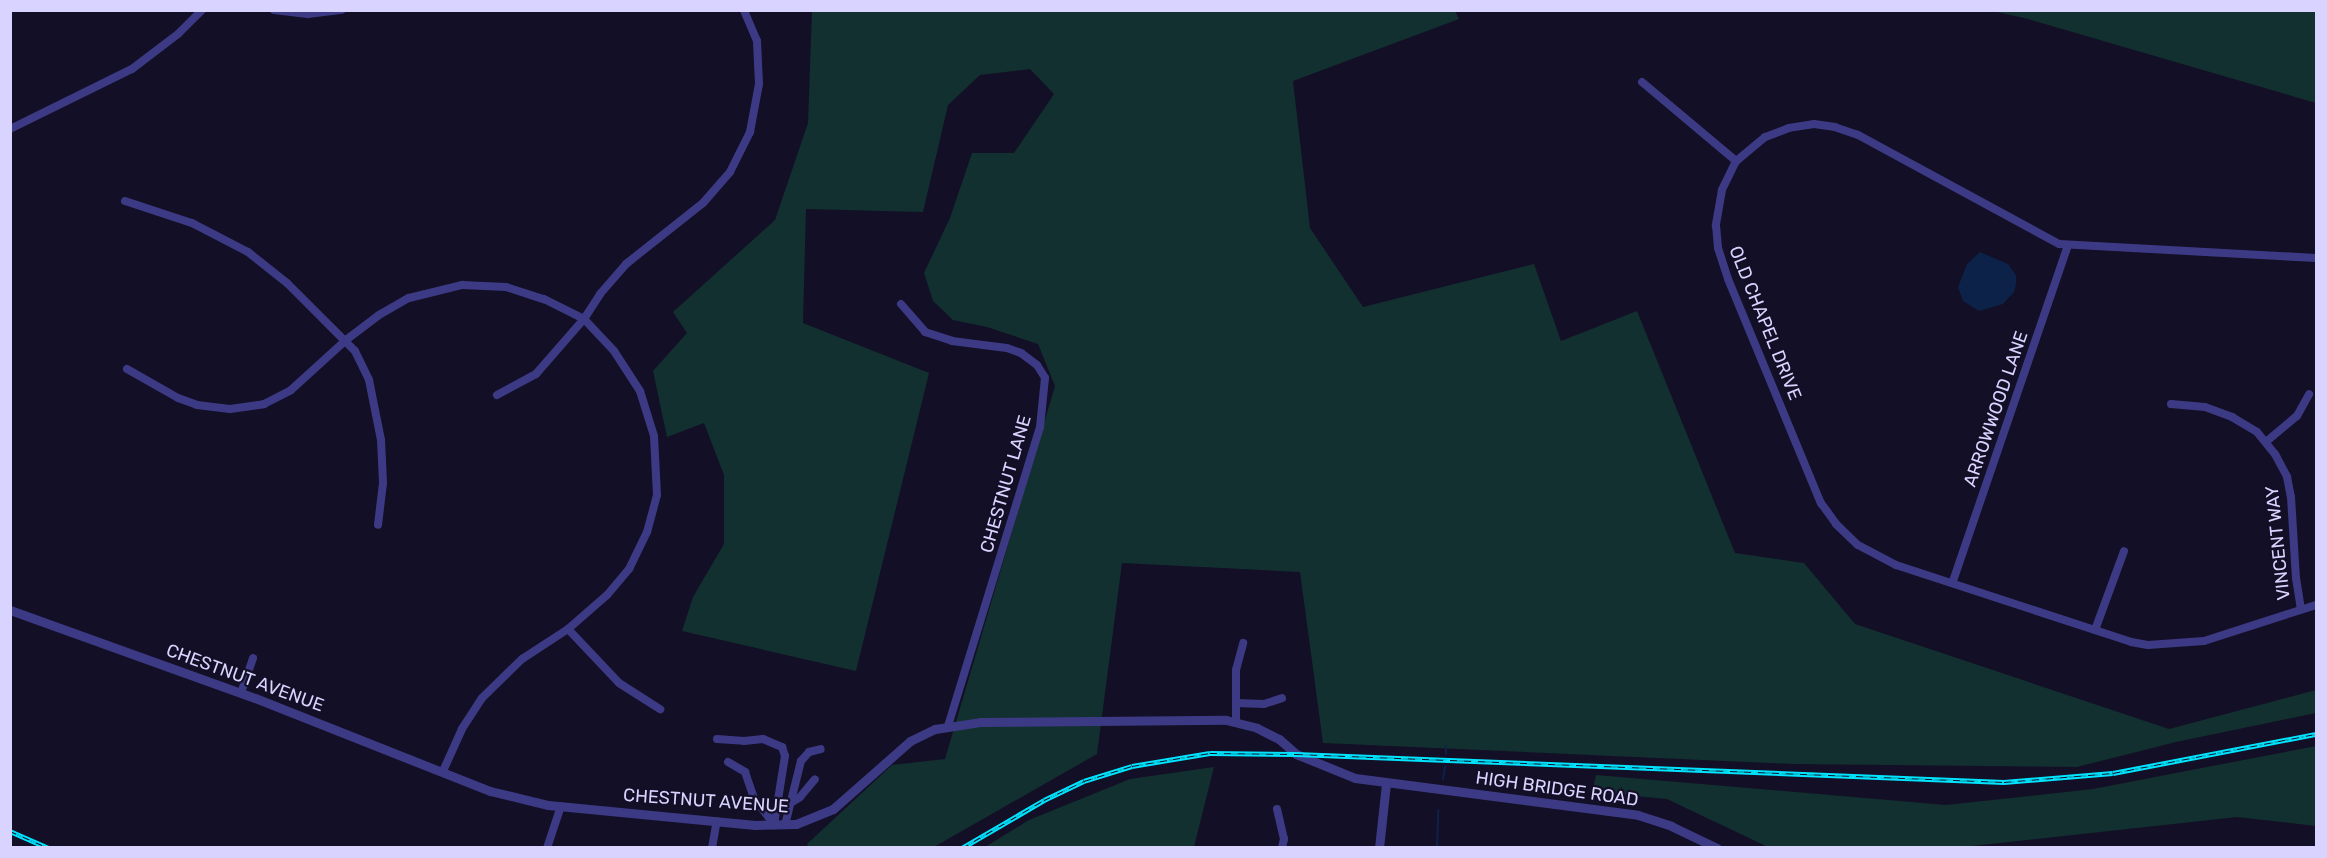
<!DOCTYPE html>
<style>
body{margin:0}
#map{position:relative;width:2327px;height:858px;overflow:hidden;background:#130f26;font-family:Rubik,sans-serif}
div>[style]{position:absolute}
.green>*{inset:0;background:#12302f}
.water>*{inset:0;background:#0c2248}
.stream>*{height:2px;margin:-1px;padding:0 1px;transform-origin:1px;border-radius:1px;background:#0c2248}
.minor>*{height:8px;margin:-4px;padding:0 4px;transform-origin:4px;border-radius:4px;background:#3d3a85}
.tertiary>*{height:9px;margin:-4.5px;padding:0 4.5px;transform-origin:4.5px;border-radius:4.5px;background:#3d3a85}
.rail>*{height:4.5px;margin-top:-2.25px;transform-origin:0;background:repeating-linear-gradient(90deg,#130f26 0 7px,#00e5ff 0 14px);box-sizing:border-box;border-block:2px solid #00e5ff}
span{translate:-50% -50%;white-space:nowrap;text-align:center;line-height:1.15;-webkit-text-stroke:4.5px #130f26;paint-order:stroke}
.street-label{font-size:18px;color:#d9d4ff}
.frame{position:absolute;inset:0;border:12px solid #d9d4ff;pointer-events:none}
</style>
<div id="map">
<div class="green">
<div style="clip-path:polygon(812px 11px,1455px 11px,1459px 19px,1293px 81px,1310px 228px,1363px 307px,1534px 264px,1561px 341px,1637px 311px,1735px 553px,1804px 563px,1855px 624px,2169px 729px,2316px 690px,2316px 713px,2176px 742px,2077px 767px,1793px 764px,1323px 743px,1300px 572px,1122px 563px,1097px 754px,934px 847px,808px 847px,807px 844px,892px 765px,945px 759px,1055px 386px,1038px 344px,987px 327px,953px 320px,933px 301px,924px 273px,950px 218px,972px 153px,1014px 153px,1054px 94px,1030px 69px,980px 75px,948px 105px,923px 212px,806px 209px,803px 323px,929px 373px,856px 671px,682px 631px,693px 597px,724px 544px,724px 475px,704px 423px,667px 437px,653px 371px,687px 333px,673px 312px,775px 220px,808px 123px)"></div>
<div style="clip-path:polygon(1993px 11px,2316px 11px,2316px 103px,2028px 19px)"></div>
<div style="clip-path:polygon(2316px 746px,2316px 826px,2237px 817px,1963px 847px,1768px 847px,1667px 799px,1592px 792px,1596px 775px,1946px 805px,2093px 789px)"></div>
<div style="clip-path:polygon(1214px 767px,1194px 847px,985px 847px,1029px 820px,1130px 779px)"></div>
</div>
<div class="water">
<div style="clip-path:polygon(1980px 252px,2008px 264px,2016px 275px,2016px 284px,2014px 292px,2003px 304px,1979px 311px,1963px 301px,1958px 287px,1967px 264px)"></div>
</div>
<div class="stream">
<div style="left:1446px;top:754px;width:8px;rotate:-90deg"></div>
<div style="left:1443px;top:779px;width:13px;rotate:-81deg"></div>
<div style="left:1437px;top:848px;width:38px;rotate:-88deg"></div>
</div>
<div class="minor">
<div style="left:274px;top:10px;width:34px;rotate:7deg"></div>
<div style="left:308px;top:14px;width:34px;rotate:-7deg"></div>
<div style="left:1642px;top:82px;width:123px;rotate:40deg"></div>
<div style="left:10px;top:129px;width:136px;rotate:-26.2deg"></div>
<div style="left:132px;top:69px;width:58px;rotate:-37.3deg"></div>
<div style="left:178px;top:34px;width:34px;rotate:-45deg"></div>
<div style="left:125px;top:201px;width:71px;rotate:18.2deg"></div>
<div style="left:192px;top:223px;width:63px;rotate:27.4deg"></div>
<div style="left:248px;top:252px;width:50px;rotate:38.5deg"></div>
<div style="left:287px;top:283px;width:96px;rotate:45deg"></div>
<div style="left:355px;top:351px;width:32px;rotate:64deg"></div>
<div style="left:369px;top:380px;width:61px;rotate:78.7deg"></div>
<div style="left:381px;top:440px;width:43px;rotate:87.3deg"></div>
<div style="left:383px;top:483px;width:42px;rotate:96.8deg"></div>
<div style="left:2316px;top:258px;width:257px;rotate:-176.9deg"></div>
<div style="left:2059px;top:244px;width:229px;rotate:-151.5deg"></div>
<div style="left:1858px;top:135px;width:24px;rotate:-161deg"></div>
<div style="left:1835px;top:127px;width:21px;rotate:-172deg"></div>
<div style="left:1814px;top:124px;width:25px;rotate:171deg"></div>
<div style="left:1789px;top:128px;width:26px;rotate:159deg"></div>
<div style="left:1765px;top:137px;width:38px;rotate:140deg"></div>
<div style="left:1736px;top:161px;width:32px;rotate:116deg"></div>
<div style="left:1722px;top:190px;width:36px;rotate:100deg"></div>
<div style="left:1716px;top:225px;width:23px;rotate:85deg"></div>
<div style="left:1718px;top:248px;width:33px;rotate:72deg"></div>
<div style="left:1728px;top:279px;width:243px;rotate:67.5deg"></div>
<div style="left:1821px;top:503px;width:26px;rotate:54deg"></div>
<div style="left:1836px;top:524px;width:30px;rotate:44deg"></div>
<div style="left:1858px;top:545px;width:43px;rotate:27.8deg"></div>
<div style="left:1896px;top:565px;width:247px;rotate:18.1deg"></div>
<div style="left:2131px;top:642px;width:17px;rotate:10deg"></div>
<div style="left:2148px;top:645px;width:56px;rotate:-4.1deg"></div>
<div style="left:2204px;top:641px;width:118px;rotate:-17.8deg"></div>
<div style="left:901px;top:304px;width:37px;rotate:49deg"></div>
<div style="left:925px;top:332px;width:28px;rotate:18deg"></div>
<div style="left:952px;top:341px;width:55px;rotate:7.3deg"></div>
<div style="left:1007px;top:348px;width:15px;rotate:20deg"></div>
<div style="left:1021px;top:353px;width:20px;rotate:37deg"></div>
<div style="left:1037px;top:365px;width:15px;rotate:58deg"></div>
<div style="left:1045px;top:378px;width:49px;rotate:95.8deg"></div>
<div style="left:1040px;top:427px;width:313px;rotate:107.1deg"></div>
<div style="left:127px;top:369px;width:59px;rotate:29.6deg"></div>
<div style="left:178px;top:398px;width:20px;rotate:20deg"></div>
<div style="left:197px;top:405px;width:33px;rotate:7deg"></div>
<div style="left:230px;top:409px;width:34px;rotate:-8deg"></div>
<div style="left:264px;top:404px;width:30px;rotate:-27deg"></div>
<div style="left:291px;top:390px;width:74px;rotate:-42.3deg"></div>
<div style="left:346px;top:340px;width:41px;rotate:-37.1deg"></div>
<div style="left:379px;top:315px;width:34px;rotate:-30deg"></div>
<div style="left:409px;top:298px;width:55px;rotate:-13.8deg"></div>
<div style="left:462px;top:285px;width:44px;rotate:2.6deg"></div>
<div style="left:506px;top:287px;width:40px;rotate:18deg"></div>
<div style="left:544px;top:299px;width:45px;rotate:26.6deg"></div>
<div style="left:584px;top:319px;width:44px;rotate:46.8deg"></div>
<div style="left:614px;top:351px;width:48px;rotate:57deg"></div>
<div style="left:640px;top:391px;width:47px;rotate:72.7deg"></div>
<div style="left:654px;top:436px;width:59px;rotate:87.1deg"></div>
<div style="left:657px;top:495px;width:38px;rotate:105deg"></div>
<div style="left:647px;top:532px;width:41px;rotate:115.9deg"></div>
<div style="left:629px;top:569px;width:34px;rotate:130deg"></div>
<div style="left:607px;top:595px;width:52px;rotate:138.9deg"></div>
<div style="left:568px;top:629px;width:55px;rotate:146.9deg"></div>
<div style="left:522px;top:659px;width:56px;rotate:135.7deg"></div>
<div style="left:482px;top:698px;width:37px;rotate:123deg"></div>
<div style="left:462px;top:729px;width:46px;rotate:114.3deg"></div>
<div style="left:497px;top:395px;width:44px;rotate:-28.3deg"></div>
<div style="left:536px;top:374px;width:73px;rotate:-48.9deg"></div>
<div style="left:584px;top:319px;width:30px;rotate:-57deg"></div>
<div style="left:600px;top:294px;width:40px;rotate:-49deg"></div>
<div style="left:626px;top:264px;width:98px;rotate:-38.4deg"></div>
<div style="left:703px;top:203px;width:41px;rotate:-48.9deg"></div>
<div style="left:730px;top:172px;width:45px;rotate:-63.4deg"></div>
<div style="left:750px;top:132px;width:49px;rotate:-79.4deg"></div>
<div style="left:759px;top:84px;width:43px;rotate:-92.7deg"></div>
<div style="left:757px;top:41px;width:34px;rotate:-113deg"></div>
<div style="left:2171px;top:404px;width:34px;rotate:5deg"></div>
<div style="left:2205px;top:407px;width:29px;rotate:20deg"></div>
<div style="left:2232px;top:417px;width:29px;rotate:31deg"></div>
<div style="left:2257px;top:432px;width:28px;rotate:51deg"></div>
<div style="left:2275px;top:454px;width:26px;rotate:62deg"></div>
<div style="left:2287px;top:477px;width:20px;rotate:79deg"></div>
<div style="left:2291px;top:497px;width:81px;rotate:86.5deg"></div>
<div style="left:2296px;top:578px;width:30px;rotate:81deg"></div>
<div style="left:2267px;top:441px;width:39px;rotate:-40deg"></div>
<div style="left:2297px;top:416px;width:25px;rotate:-61deg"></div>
<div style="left:1953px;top:581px;width:354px;rotate:-71.1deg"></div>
<div style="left:568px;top:629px;width:74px;rotate:46.6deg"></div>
<div style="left:619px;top:683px;width:49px;rotate:32.4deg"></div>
<div style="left:2095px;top:630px;width:84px;rotate:-69.8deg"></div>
<div style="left:241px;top:693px;width:37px;rotate:-71deg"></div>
<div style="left:1236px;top:703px;width:28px;rotate:2deg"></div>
<div style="left:1264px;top:704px;width:19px;rotate:-18deg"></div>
<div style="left:1236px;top:721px;width:51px;rotate:-90deg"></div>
<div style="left:1236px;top:670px;width:28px;rotate:-75deg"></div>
<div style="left:717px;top:739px;width:27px;rotate:4deg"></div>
<div style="left:744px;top:741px;width:19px;rotate:-6deg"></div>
<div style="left:763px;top:739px;width:21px;rotate:23deg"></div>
<div style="left:782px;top:747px;width:9px;rotate:72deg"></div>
<div style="left:785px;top:756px;width:70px;rotate:99.1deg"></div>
<div style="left:728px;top:762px;width:20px;rotate:30deg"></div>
<div style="left:745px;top:772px;width:28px;rotate:71deg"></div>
<div style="left:754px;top:798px;width:34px;rotate:53deg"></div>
<div style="left:789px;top:804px;width:13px;rotate:-32deg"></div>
<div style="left:800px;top:797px;width:23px;rotate:-50deg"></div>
<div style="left:1277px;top:809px;width:31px;rotate:77deg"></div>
<div style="left:1284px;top:839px;width:9px;rotate:103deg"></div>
<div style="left:785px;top:825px;width:66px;rotate:-76deg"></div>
<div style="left:801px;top:761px;width:12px;rotate:-48deg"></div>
<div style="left:809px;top:752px;width:12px;rotate:-14deg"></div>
<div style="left:547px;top:848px;width:44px;rotate:-71.6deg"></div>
<div style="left:712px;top:848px;width:27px;rotate:-80deg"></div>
</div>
<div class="tertiary">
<div style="left:10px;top:610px;width:260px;rotate:19.8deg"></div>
<div style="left:255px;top:698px;width:253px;rotate:21.6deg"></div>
<div style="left:490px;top:791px;width:60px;rotate:13.6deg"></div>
<div style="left:548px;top:805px;width:208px;rotate:5.5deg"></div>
<div style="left:755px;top:825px;width:41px;rotate:-1.4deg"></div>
<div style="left:796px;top:824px;width:40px;rotate:-22deg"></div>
<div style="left:833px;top:809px;width:103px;rotate:-41.4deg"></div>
<div style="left:910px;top:741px;width:28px;rotate:-26deg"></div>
<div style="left:935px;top:729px;width:47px;rotate:-8.7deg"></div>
<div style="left:981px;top:722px;width:245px;rotate:-0.5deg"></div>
<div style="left:1226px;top:720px;width:32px;rotate:14deg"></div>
<div style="left:1257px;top:728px;width:25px;rotate:27deg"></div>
<div style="left:1279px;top:739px;width:23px;rotate:41deg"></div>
<div style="left:1296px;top:754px;width:64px;rotate:22.1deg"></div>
<div style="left:1355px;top:778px;width:285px;rotate:7.4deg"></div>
<div style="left:1638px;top:815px;width:35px;rotate:18deg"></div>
<div style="left:1671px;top:826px;width:51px;rotate:25.6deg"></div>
<div style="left:1379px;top:848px;width:64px;rotate:-83.8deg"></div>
</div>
<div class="rail">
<div style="left:10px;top:831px;width:43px;rotate:23.6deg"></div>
<div style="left:962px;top:848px;width:95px;rotate:-30.3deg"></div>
<div style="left:1044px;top:800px;width:44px;rotate:-25.4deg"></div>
<div style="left:1084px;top:781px;width:50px;rotate:-17.4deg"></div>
<div style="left:1132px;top:766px;width:79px;rotate:-9.5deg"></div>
<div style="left:1210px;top:753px;width:86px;rotate:0.7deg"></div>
<div style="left:1296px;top:754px;width:709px;rotate:2.26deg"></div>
<div style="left:2004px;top:782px;width:109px;rotate:-4.7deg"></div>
<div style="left:2113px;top:773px;width:207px;rotate:-10.9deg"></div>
</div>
<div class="street-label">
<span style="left:1765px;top:323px;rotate:68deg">OLD CHAPEL DRIVE</span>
<span style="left:1996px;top:409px;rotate:-71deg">ARROWWOOD LANE</span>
<span style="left:1006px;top:484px;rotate:-74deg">CHESTNUT LANE</span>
<span style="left:2278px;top:543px;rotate:-96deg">VINCENT WAY</span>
<span style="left:245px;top:678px;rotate:20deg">CHESTNUT AVENUE</span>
<span style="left:1557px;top:789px;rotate:8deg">HIGH BRIDGE ROAD</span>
<span style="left:706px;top:801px;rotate:4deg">CHESTNUT AVENUE</span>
</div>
<div class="frame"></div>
</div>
